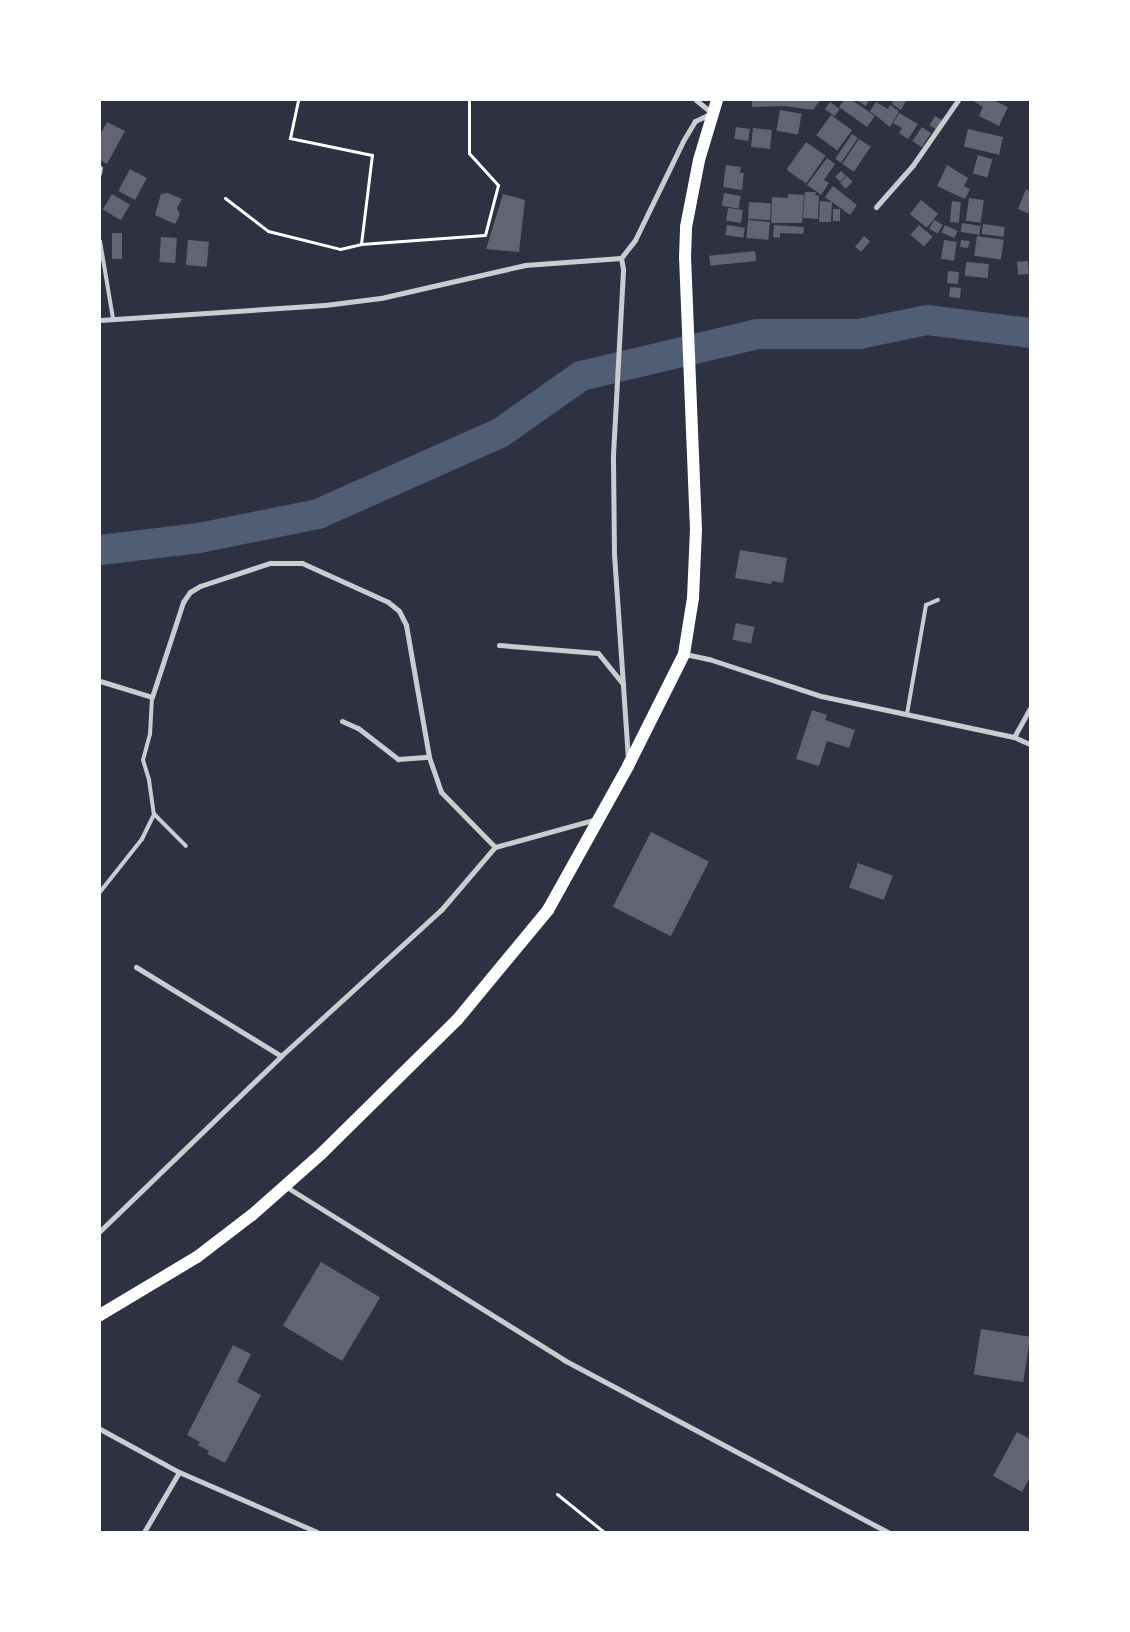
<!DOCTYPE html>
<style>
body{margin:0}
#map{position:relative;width:1130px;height:1632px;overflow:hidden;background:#2d3142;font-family:Arial,sans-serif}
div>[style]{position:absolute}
.river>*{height:30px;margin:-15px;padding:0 15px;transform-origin:15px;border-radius:15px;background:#4f5d75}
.building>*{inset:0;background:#626471;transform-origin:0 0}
.path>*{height:3px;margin:-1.5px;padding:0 1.5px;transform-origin:1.5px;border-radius:1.5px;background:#fff}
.service>*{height:4px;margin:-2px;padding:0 2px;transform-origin:2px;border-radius:2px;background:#caccd0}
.minor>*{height:5px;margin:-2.5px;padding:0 2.5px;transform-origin:2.5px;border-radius:2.5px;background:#caccd0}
.primary>*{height:12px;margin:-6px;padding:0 6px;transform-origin:6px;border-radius:6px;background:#fff}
span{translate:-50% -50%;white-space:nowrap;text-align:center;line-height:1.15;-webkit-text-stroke:4.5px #fff;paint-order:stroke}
.frame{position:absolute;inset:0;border:101px solid #fff;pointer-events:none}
</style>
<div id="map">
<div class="river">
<div style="left:100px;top:550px;width:100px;rotate:-6.9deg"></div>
<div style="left:199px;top:538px;width:121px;rotate:-11.4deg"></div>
<div style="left:318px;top:514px;width:199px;rotate:-24deg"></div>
<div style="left:500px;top:433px;width:99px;rotate:-35.1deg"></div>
<div style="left:581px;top:376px;width:181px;rotate:-13.4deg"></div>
<div style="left:757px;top:334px;width:102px"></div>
<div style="left:859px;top:334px;width:69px;rotate:-11.6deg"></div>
<div style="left:927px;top:320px;width:104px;rotate:7.2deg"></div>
</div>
<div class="building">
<div style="clip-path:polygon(752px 100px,820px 100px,813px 110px,785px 106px,752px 107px)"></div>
<div style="clip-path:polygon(844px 100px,852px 100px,875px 116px,867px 127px,839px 107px)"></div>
<div style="clip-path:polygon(856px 100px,869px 100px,866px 106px)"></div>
<div style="clip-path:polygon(894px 100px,904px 100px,906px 101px,901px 110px,892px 104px)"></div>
<div style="clip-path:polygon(972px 100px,993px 100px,1008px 107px,999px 126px,979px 116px,983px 107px)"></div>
<div style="left:830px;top:102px;width:12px;height:9px;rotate:35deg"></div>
<div style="clip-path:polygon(876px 102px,888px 109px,890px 105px,899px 111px,890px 127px,870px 111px)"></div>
<div style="left:780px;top:110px;width:22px;height:21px;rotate:10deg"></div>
<div style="clip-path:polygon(899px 113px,918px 124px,908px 139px,899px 133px,902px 128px,893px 123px)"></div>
<div style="left:831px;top:115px;width:26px;height:25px;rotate:36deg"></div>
<div style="left:935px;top:116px;width:8px;height:11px;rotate:30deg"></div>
<div style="clip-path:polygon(107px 122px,125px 131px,107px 164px,100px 160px,100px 135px)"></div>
<div style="left:736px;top:127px;width:14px;height:12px;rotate:8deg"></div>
<div style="left:922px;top:127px;width:11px;height:17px;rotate:34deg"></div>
<div style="left:753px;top:128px;width:19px;height:19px;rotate:6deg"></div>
<div style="left:968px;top:129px;width:36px;height:18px;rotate:13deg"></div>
<div style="left:852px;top:134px;width:7px;height:30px;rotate:34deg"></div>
<div style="left:859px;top:139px;width:14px;height:30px;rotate:34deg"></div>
<div style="left:806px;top:142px;width:24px;height:34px;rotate:35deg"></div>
<div style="left:978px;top:155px;width:15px;height:19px;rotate:16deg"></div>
<div style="clip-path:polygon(827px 158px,835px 164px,824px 180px,829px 183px,821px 195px,807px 185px)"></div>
<div style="clip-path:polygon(726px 165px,741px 167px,740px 173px,744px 173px,742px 190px,723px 187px)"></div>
<div style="clip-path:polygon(947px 165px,968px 178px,964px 186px,970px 189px,965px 199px,937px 186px)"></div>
<div style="left:130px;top:169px;width:19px;height:25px;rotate:28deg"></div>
<div style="left:841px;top:171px;width:7px;height:8px;rotate:45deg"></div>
<div style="left:847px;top:176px;width:8px;height:10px;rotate:45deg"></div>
<div style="clip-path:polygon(833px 186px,857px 205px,850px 215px,832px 202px,831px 222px,819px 222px,820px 201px,832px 202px,825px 197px)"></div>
<div style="clip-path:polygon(1026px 189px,1030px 191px,1030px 214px,1018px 209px)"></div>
<div style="clip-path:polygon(805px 192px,816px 192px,815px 195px,819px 196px,818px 219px,803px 218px)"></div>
<div style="clip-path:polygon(168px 193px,182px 199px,177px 208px,180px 214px,175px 224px,155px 215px,161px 194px)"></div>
<div style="left:724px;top:193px;width:17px;height:13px;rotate:10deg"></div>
<div style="left:112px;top:194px;width:21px;height:18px;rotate:31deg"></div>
<div style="clip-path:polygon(503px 194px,525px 200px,519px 252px,486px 249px)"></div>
<div style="clip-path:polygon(788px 194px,804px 195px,802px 223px,771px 223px,772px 197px,788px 198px)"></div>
<div style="left:969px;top:198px;width:15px;height:23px;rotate:8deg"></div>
<div style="left:921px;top:200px;width:22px;height:18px;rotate:39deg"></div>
<div style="left:952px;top:201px;width:9px;height:21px;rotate:6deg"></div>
<div style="left:749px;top:202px;width:22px;height:17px;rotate:3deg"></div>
<div style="left:728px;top:208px;width:15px;height:13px;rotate:8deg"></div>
<div style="left:833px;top:209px;width:7px;height:12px"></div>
<div style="left:748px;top:220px;width:22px;height:18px;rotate:5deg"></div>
<div style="left:934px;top:220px;width:10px;height:10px;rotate:29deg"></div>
<div style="left:962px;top:223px;width:19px;height:9px;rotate:9deg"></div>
<div style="left:983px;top:224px;width:22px;height:10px;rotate:8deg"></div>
<div style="left:727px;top:225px;width:18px;height:10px;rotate:9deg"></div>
<div style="clip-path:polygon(774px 225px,804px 227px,803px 234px,780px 233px,780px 238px,773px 237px)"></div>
<div style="left:919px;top:225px;width:18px;height:13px;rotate:41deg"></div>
<div style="left:945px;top:225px;width:14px;height:8px;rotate:25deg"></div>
<div style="left:112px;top:233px;width:10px;height:26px"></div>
<div style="left:864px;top:236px;width:8px;height:14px;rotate:40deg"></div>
<div style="left:977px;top:236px;width:27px;height:20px;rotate:8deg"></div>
<div style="left:161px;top:237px;width:16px;height:25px;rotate:4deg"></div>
<div style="left:188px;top:240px;width:21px;height:25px;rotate:5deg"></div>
<div style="left:944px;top:240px;width:13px;height:19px;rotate:9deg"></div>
<div style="clip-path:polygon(961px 240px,970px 241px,968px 248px,960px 247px)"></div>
<div style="left:755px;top:251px;width:10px;height:46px;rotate:84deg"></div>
<div style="left:1028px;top:261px;width:13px;height:11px;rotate:86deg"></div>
<div style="left:966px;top:262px;width:23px;height:14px;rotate:5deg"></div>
<div style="left:948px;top:271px;width:11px;height:12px;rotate:5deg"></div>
<div style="left:950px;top:287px;width:11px;height:10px;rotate:5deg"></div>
<div style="clip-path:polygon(740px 550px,787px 558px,783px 583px,772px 581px,771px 584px,735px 578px)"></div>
<div style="left:736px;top:623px;width:19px;height:17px;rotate:12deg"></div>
<div style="clip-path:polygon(812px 710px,827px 715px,825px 720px,855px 730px,849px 748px,827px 741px,819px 766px,796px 759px)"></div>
<div style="left:651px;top:832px;width:65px;height:84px;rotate:27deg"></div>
<div style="left:858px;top:863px;width:37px;height:26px;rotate:20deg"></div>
<div style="left:321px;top:1262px;width:69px;height:74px;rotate:31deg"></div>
<div style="left:981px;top:1329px;width:50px;height:46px;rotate:9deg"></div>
<div style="clip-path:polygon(233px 1345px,251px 1354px,237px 1382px,261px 1395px,225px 1463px,207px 1454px,209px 1451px,198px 1445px,200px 1442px,187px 1435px)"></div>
<div style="clip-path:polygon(1017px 1432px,1030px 1439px,1030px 1477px,1022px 1492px,993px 1476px)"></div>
</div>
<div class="path">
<div style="left:225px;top:198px;width:54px;rotate:37.5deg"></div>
<div style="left:268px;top:231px;width:74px;rotate:14deg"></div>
<div style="left:340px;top:249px;width:22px;rotate:-13deg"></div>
<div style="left:361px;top:244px;width:90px;rotate:-83deg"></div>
<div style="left:372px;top:155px;width:84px;rotate:-168.3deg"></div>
<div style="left:290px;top:138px;width:39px;rotate:-78deg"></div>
<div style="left:361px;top:244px;width:124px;rotate:-4.2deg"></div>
<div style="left:485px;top:235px;width:52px;rotate:-75.4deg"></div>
<div style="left:498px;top:185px;width:43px;rotate:-132.2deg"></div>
<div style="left:469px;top:153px;width:53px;rotate:-90deg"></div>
<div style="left:557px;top:1494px;width:60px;rotate:39deg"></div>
</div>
<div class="service">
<div style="left:100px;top:174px;width:6px;rotate:-81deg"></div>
<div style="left:100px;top:241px;width:79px;rotate:80.5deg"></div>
<div style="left:152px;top:697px;width:37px;rotate:93deg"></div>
<div style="left:150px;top:734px;width:27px;rotate:105deg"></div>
<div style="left:143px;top:760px;width:21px;rotate:73deg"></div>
<div style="left:149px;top:780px;width:34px;rotate:82deg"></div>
<div style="left:154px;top:814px;width:45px;rotate:45deg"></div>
<div style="left:907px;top:714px;width:111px;rotate:-80.1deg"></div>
<div style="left:926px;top:605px;width:13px;rotate:-23deg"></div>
<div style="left:100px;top:892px;width:68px;rotate:-51.6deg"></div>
<div style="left:142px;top:839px;width:28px;rotate:-64deg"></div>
</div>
<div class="minor">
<div style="left:876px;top:207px;width:56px;rotate:-48.6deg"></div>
<div style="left:913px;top:165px;width:79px;rotate:-55.3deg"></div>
<div style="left:100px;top:320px;width:225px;rotate:-3.8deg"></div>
<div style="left:325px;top:305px;width:56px;rotate:-7.1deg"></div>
<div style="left:381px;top:298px;width:148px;rotate:-12.9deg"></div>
<div style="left:525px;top:265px;width:96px;rotate:-4.2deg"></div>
<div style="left:499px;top:645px;width:99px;rotate:4.6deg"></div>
<div style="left:598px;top:653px;width:40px;rotate:51deg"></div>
<div style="left:685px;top:654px;width:25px;rotate:12deg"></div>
<div style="left:709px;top:659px;width:118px;rotate:18.3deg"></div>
<div style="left:821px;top:696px;width:197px;rotate:12deg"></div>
<div style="left:1014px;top:737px;width:17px;rotate:24deg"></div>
<div style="left:100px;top:681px;width:54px;rotate:17.1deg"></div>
<div style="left:152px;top:697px;width:100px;rotate:-71.9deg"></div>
<div style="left:183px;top:602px;width:12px;rotate:-55deg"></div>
<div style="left:190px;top:592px;width:12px;rotate:-31deg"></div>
<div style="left:200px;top:586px;width:74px;rotate:-18.2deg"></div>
<div style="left:270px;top:563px;width:32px"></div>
<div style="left:302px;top:563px;width:94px;rotate:24.4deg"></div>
<div style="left:388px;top:602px;width:14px;rotate:39deg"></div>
<div style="left:399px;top:611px;width:16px;rotate:63deg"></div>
<div style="left:406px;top:625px;width:134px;rotate:80.1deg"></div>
<div style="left:429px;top:757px;width:37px;rotate:71deg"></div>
<div style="left:441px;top:792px;width:77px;rotate:45.5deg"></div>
<div style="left:342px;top:721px;width:17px;rotate:24deg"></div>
<div style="left:358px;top:728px;width:51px;rotate:37.8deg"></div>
<div style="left:398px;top:759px;width:31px;rotate:-4deg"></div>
<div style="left:1014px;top:737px;width:33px;rotate:-61deg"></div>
<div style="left:628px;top:759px;width:204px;rotate:-93.9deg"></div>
<div style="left:614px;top:555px;width:100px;rotate:-90.6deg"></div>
<div style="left:613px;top:455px;width:186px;rotate:-86.9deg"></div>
<div style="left:623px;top:269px;width:11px;rotate:-100deg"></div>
<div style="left:621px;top:258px;width:23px;rotate:-52deg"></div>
<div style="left:635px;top:240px;width:110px;rotate:-64.1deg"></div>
<div style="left:683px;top:141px;width:23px;rotate:-59deg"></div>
<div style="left:695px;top:121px;width:19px;rotate:-25deg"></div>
<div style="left:712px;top:113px;width:21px;rotate:-141deg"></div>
<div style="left:136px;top:967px;width:170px;rotate:31.5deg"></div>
<div style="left:285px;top:1186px;width:329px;rotate:31.9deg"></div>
<div style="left:564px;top:1360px;width:367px;rotate:28deg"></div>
<div style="left:100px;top:1231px;width:252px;rotate:-44deg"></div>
<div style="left:281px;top:1056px;width:217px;rotate:-42.4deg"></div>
<div style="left:441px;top:910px;width:83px;rotate:-49.4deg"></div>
<div style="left:495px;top:847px;width:106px;rotate:-15.4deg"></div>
<div style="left:100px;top:1429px;width:90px;rotate:28.6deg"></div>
<div style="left:179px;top:1472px;width:150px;rotate:23.5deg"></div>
<div style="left:144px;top:1532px;width:69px;rotate:-59.7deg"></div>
</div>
<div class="primary">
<div style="left:100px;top:1315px;width:113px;rotate:-30.9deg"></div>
<div style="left:197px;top:1257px;width:69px;rotate:-37.4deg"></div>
<div style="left:252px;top:1215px;width:94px;rotate:-41.5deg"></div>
<div style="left:322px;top:1153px;width:190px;rotate:-44.6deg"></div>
<div style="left:457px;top:1020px;width:143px;rotate:-50.4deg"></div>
<div style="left:548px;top:910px;width:165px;rotate:-60.9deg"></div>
<div style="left:628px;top:766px;width:125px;rotate:-63.4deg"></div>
<div style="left:684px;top:654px;width:57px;rotate:-80.9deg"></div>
<div style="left:693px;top:598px;width:68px;rotate:-87.5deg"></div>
<div style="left:696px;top:530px;width:272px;rotate:-92.3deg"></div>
<div style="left:685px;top:258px;width:31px;rotate:-88deg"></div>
<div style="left:686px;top:227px;width:68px;rotate:-79deg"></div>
<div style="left:699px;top:160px;width:63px;rotate:-73.3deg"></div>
</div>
<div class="frame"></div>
</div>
